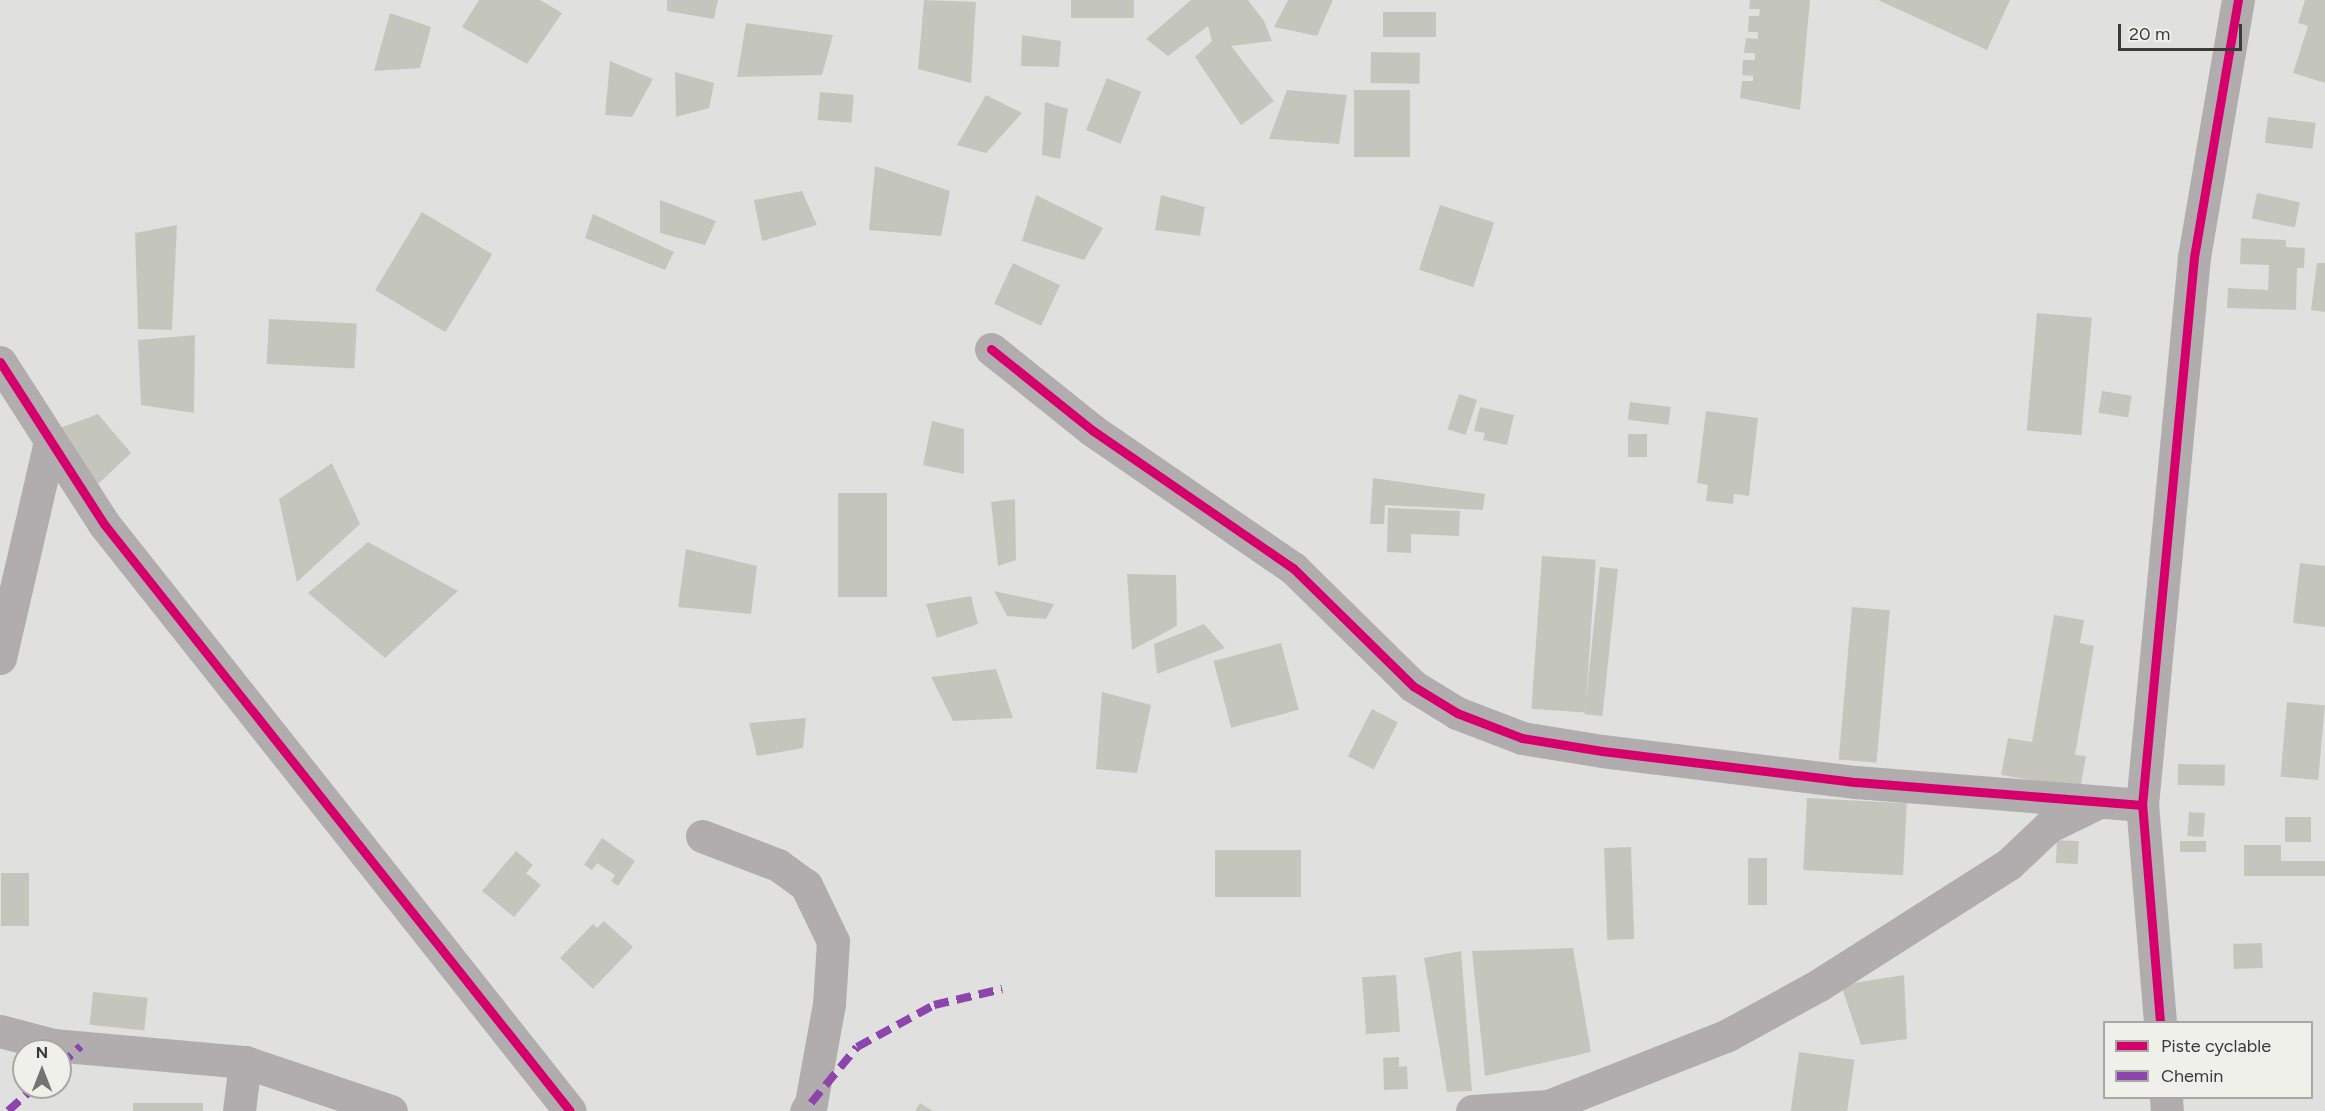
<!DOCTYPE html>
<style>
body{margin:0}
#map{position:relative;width:2325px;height:1111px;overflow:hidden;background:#e0e1de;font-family:Figtree,sans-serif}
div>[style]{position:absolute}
.building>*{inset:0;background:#c4c6be;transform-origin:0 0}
.minor>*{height:33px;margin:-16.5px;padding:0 16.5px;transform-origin:16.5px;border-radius:16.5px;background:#b1adae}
.quiet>*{height:8px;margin-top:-4px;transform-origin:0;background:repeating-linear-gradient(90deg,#8e44ad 0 15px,transparent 0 23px)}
.cycleway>*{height:9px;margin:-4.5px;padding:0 4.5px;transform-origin:4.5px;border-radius:4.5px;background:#d6006c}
span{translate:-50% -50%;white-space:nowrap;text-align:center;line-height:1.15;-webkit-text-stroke:4.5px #eff0ea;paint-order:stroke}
.legend{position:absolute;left:2103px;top:1021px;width:210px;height:78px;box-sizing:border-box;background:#eff0ea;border:2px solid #a7a8a3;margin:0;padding:8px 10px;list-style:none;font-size:18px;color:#3a3b38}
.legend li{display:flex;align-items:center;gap:12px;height:30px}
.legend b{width:30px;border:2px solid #a7a8a3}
.north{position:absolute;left:12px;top:1039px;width:60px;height:60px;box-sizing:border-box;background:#eff0ea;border:2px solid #a7a8a3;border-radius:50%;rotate:0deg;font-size:16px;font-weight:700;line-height:24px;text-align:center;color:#3a3b38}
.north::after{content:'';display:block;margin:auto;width:21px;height:27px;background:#747572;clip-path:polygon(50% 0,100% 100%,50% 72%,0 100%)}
.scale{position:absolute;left:2118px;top:24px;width:124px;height:27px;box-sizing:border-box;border:3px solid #3a3b38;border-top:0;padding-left:8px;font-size:18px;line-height:21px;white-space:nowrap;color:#3a3b38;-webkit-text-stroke:4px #eff0ea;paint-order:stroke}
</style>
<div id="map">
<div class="building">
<div style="clip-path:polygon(479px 0,540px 0,562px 13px,527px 64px,462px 27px)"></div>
<div style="clip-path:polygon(667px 0,718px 0,714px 19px,667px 11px)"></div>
<div style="clip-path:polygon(924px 0,976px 2px,971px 83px,918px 69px)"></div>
<div style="left:1071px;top:0;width:63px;height:18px"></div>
<div style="clip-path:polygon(1191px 0,1248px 0,1264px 21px,1272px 41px,1231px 46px,1274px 101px,1241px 125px,1195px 57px,1212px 41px,1208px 26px,1168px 56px,1146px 39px)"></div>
<div style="clip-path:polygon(1288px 0,1333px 0,1317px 36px,1274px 27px)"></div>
<div style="clip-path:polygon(1750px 0,1810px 0,1800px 110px,1740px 98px,1742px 81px,1753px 81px,1753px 76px,1742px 75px,1743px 60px,1755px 60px,1755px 53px,1744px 53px,1746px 38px,1758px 39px,1758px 32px,1748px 32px,1749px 16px,1759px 16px,1760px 9px,1749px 9px)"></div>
<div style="clip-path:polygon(1878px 0,2010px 0,1987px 50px)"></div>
<div style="clip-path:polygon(2305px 0,2325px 0,2325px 83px,2293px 73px,2308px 26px,2298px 23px)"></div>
<div style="left:1436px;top:12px;width:25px;height:53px;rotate:90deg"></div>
<div style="clip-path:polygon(390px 13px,431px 27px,420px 68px,374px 71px)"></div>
<div style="clip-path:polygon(746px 23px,833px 35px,822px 75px,737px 77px)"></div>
<div style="clip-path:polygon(1022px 35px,1061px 41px,1059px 67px,1021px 66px)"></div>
<div style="left:1371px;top:52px;width:49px;height:31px;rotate:1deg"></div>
<div style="clip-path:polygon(610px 61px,653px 79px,632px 117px,605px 115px)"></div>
<div style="clip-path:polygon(675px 72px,714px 83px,709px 108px,676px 117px)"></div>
<div style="left:1107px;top:78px;width:37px;height:56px;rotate:22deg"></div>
<div style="clip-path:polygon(1287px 90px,1347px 95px,1339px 144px,1269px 139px)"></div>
<div style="left:1354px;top:90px;width:56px;height:67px"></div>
<div style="left:820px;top:92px;width:34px;height:28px;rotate:5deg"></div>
<div style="clip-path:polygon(986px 95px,1022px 113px,986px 153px,957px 145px)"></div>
<div style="clip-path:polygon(1045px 102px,1068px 109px,1060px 159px,1042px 155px)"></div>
<div style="left:2268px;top:117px;width:48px;height:26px;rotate:7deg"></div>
<div style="clip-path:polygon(875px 166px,950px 191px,941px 236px,869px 230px)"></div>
<div style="clip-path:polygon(802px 191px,817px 225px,762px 241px,754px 200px)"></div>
<div style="left:2257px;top:193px;width:44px;height:26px;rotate:12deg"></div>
<div style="clip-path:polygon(1036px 195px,1103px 228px,1084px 260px,1022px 241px)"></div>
<div style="clip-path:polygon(1161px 195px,1205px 207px,1200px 236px,1155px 230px)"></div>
<div style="clip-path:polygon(660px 200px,716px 221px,705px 245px,660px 233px)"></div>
<div style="left:1440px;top:205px;width:57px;height:68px;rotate:18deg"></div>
<div style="left:422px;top:212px;width:82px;height:91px;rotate:31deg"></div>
<div style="clip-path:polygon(593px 214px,674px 252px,665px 270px,585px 238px)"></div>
<div style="clip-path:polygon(177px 225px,172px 330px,138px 329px,135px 233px)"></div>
<div style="clip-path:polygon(2241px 238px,2286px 240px,2286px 247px,2305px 248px,2304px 268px,2297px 268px,2296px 310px,2227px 308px,2228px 288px,2268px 290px,2269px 265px,2240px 264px)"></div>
<div style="left:1013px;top:263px;width:52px;height:45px;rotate:25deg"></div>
<div style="clip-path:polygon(2317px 263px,2325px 263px,2325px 312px,2311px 310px)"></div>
<div style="left:2037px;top:313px;width:55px;height:118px;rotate:5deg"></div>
<div style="left:269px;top:319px;width:88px;height:45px;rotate:3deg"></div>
<div style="clip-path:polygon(195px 335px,194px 413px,141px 405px,138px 340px)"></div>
<div style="left:2102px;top:391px;width:30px;height:22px;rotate:9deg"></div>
<div style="left:1459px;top:394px;width:19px;height:37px;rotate:18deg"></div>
<div style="left:1630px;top:402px;width:41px;height:18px;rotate:7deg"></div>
<div style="clip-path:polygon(1480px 407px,1514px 415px,1507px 445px,1483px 440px,1485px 433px,1474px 431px)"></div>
<div style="clip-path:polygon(1706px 411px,1758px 418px,1749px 496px,1734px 494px,1733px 504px,1706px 501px,1708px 485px,1697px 483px)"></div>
<div style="clip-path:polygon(98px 414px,131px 453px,96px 486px,60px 428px)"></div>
<div style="clip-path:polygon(932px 421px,964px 429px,964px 474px,923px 465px)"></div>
<div style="left:1628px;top:434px;width:19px;height:23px"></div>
<div style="clip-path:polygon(332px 463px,360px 524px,297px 582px,279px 499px)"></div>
<div style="clip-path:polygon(1373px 478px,1485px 494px,1483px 510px,1385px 505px,1384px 524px,1370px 524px)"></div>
<div style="left:838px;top:493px;width:49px;height:104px"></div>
<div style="clip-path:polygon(1015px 499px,1016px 560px,998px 566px,991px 502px)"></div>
<div style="clip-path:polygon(1388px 508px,1460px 511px,1459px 536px,1411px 534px,1411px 553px,1387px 552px)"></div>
<div style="clip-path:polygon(368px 542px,458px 591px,385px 658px,308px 593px)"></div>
<div style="clip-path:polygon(686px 549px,757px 566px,751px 614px,678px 607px)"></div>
<div style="left:1542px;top:556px;width:54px;height:153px;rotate:4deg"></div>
<div style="clip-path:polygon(2300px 563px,2325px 566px,2325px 627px,2293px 623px)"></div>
<div style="left:1600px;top:567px;width:18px;height:148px;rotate:6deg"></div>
<div style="clip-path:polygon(1127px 574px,1176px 575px,1177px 626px,1132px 650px)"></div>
<div style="clip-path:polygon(994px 591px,1054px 604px,1046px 619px,1007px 616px)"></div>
<div style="clip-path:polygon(971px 596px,978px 624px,937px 638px,926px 604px)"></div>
<div style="left:1852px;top:607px;width:38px;height:153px;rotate:5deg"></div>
<div style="clip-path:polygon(2054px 615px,2084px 620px,2080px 643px,2094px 646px,2075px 755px,2086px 756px,2080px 789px,2001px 775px,2008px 738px,2032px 742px)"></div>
<div style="clip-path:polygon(1204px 624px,1225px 648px,1157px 674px,1154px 644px)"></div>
<div style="left:1281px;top:643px;width:69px;height:70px;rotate:75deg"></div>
<div style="clip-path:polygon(996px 669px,1013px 718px,953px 721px,931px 677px)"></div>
<div style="clip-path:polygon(1102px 692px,1151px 705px,1137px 773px,1096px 769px)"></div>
<div style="left:2287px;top:702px;width:38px;height:75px;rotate:5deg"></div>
<div style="left:1372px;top:709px;width:29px;height:53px;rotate:27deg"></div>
<div style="clip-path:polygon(806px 718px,803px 748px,757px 756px,749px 723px)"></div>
<div style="left:2178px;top:764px;width:47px;height:21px;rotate:1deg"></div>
<div style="left:1807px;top:798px;width:100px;height:72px;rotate:3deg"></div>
<div style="left:2189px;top:812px;width:16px;height:24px;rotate:4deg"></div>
<div style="left:2285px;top:817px;width:26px;height:25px"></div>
<div style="clip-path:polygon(602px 838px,635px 861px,618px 886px,611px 881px,615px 875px,597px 863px,592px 870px,584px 865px)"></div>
<div style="left:2057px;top:840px;width:22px;height:23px;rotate:3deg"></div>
<div style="left:2180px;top:841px;width:26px;height:11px"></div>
<div style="clip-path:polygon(2244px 845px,2281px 845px,2281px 861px,2325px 861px,2325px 876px,2244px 876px)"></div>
<div style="left:1631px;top:847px;width:92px;height:27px;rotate:88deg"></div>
<div style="left:1215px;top:850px;width:86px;height:47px"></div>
<div style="clip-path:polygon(516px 851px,533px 865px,526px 873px,541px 885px,514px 917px,482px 891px)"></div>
<div style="left:1748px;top:858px;width:19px;height:47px"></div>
<div style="left:1px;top:873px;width:28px;height:53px"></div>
<div style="clip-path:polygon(604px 921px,633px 947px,593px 989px,560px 958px,593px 924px,597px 928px)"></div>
<div style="left:2262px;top:943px;width:25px;height:29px;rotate:88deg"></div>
<div style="clip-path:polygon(1573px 948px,1591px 1052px,1485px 1076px,1472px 951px)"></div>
<div style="clip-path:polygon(1461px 951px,1472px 1091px,1447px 1092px,1424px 958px)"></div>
<div style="left:1396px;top:975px;width:57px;height:34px;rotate:86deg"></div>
<div style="clip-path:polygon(1904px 975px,1907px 1039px,1861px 1045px,1841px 985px)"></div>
<div style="left:93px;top:992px;width:55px;height:33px;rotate:6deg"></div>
<div style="left:1799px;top:1052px;width:56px;height:60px;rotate:8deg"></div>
<div style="clip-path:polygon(1399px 1057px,1399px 1067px,1407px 1066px,1408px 1089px,1384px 1090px,1383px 1058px)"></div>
<div style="left:133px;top:1103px;width:70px;height:8px"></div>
<div style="clip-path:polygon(920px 1103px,933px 1111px,915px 1111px)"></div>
</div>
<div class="minor">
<div style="left:991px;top:349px;width:129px;rotate:38.7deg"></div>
<div style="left:1092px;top:430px;width:244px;rotate:34.5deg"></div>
<div style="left:1293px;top:568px;width:168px;rotate:44.5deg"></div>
<div style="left:1413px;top:686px;width:52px;rotate:31.5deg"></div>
<div style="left:1457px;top:713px;width:70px;rotate:21deg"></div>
<div style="left:1522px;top:738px;width:81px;rotate:9.2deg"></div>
<div style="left:1602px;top:751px;width:256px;rotate:7deg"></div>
<div style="left:1856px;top:782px;width:287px;rotate:4.6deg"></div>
<div style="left:0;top:362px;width:193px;rotate:57.3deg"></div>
<div style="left:104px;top:524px;width:749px;rotate:51.56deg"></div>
<div style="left:0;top:658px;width:223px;rotate:-77deg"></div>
<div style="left:702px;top:836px;width:81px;rotate:20.9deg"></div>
<div style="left:778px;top:865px;width:34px;rotate:36deg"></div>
<div style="left:806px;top:885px;width:62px;rotate:64.3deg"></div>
<div style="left:833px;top:941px;width:63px;rotate:93.6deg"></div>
<div style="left:829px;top:1004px;width:101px;rotate:100.3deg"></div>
<div style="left:811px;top:1103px;width:9px;rotate:122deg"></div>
<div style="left:2160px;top:1022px;width:218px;rotate:-94.7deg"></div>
<div style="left:2142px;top:805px;width:550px;rotate:-84.58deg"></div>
<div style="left:2194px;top:257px;width:261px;rotate:-80.3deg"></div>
<div style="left:0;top:1031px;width:55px;rotate:14.8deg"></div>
<div style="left:53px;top:1045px;width:193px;rotate:5.1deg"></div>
<div style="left:245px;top:1062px;width:154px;rotate:18.6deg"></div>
<div style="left:2166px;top:1098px;width:13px;rotate:86deg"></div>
<div style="left:239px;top:1111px;width:49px;rotate:-83deg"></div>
<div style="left:1472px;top:1111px;width:76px;rotate:-3.8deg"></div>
<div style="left:1548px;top:1106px;width:191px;rotate:-21.5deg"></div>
<div style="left:1726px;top:1036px;width:106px;rotate:-28.7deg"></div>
<div style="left:1819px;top:985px;width:225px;rotate:-32.5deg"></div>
<div style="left:2009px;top:864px;width:54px;rotate:-43.5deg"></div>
<div style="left:2048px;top:827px;width:57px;rotate:-26.1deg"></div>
</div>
<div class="quiet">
<div style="left:60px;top:1065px;width:28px;rotate:-42deg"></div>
<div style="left:811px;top:1103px;width:72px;rotate:-50.6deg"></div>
<div style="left:857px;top:1047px;width:88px;rotate:-28.6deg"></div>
<div style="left:934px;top:1005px;width:70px;rotate:-13.2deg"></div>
<div style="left:8px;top:1111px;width:36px;rotate:-42deg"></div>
</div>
<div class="cycleway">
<div style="left:991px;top:349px;width:129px;rotate:38.7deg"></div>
<div style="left:1092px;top:430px;width:244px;rotate:34.5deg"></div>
<div style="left:1293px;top:568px;width:168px;rotate:44.5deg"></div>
<div style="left:1413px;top:686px;width:52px;rotate:31.5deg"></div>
<div style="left:1457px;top:713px;width:70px;rotate:21deg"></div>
<div style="left:1522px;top:738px;width:81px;rotate:9.2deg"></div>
<div style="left:1602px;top:751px;width:256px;rotate:7deg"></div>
<div style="left:1856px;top:782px;width:287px;rotate:4.6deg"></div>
<div style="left:0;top:362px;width:193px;rotate:57.3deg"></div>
<div style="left:104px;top:524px;width:749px;rotate:51.56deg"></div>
<div style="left:2160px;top:1022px;width:218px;rotate:-94.7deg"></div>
<div style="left:2142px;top:805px;width:550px;rotate:-84.58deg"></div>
<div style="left:2194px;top:257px;width:261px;rotate:-80.3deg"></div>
</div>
<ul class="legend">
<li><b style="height:8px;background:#d6006c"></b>Piste cyclable</li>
<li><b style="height:8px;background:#8e44ad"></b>Chemin</li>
</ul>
<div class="north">N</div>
<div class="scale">20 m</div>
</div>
